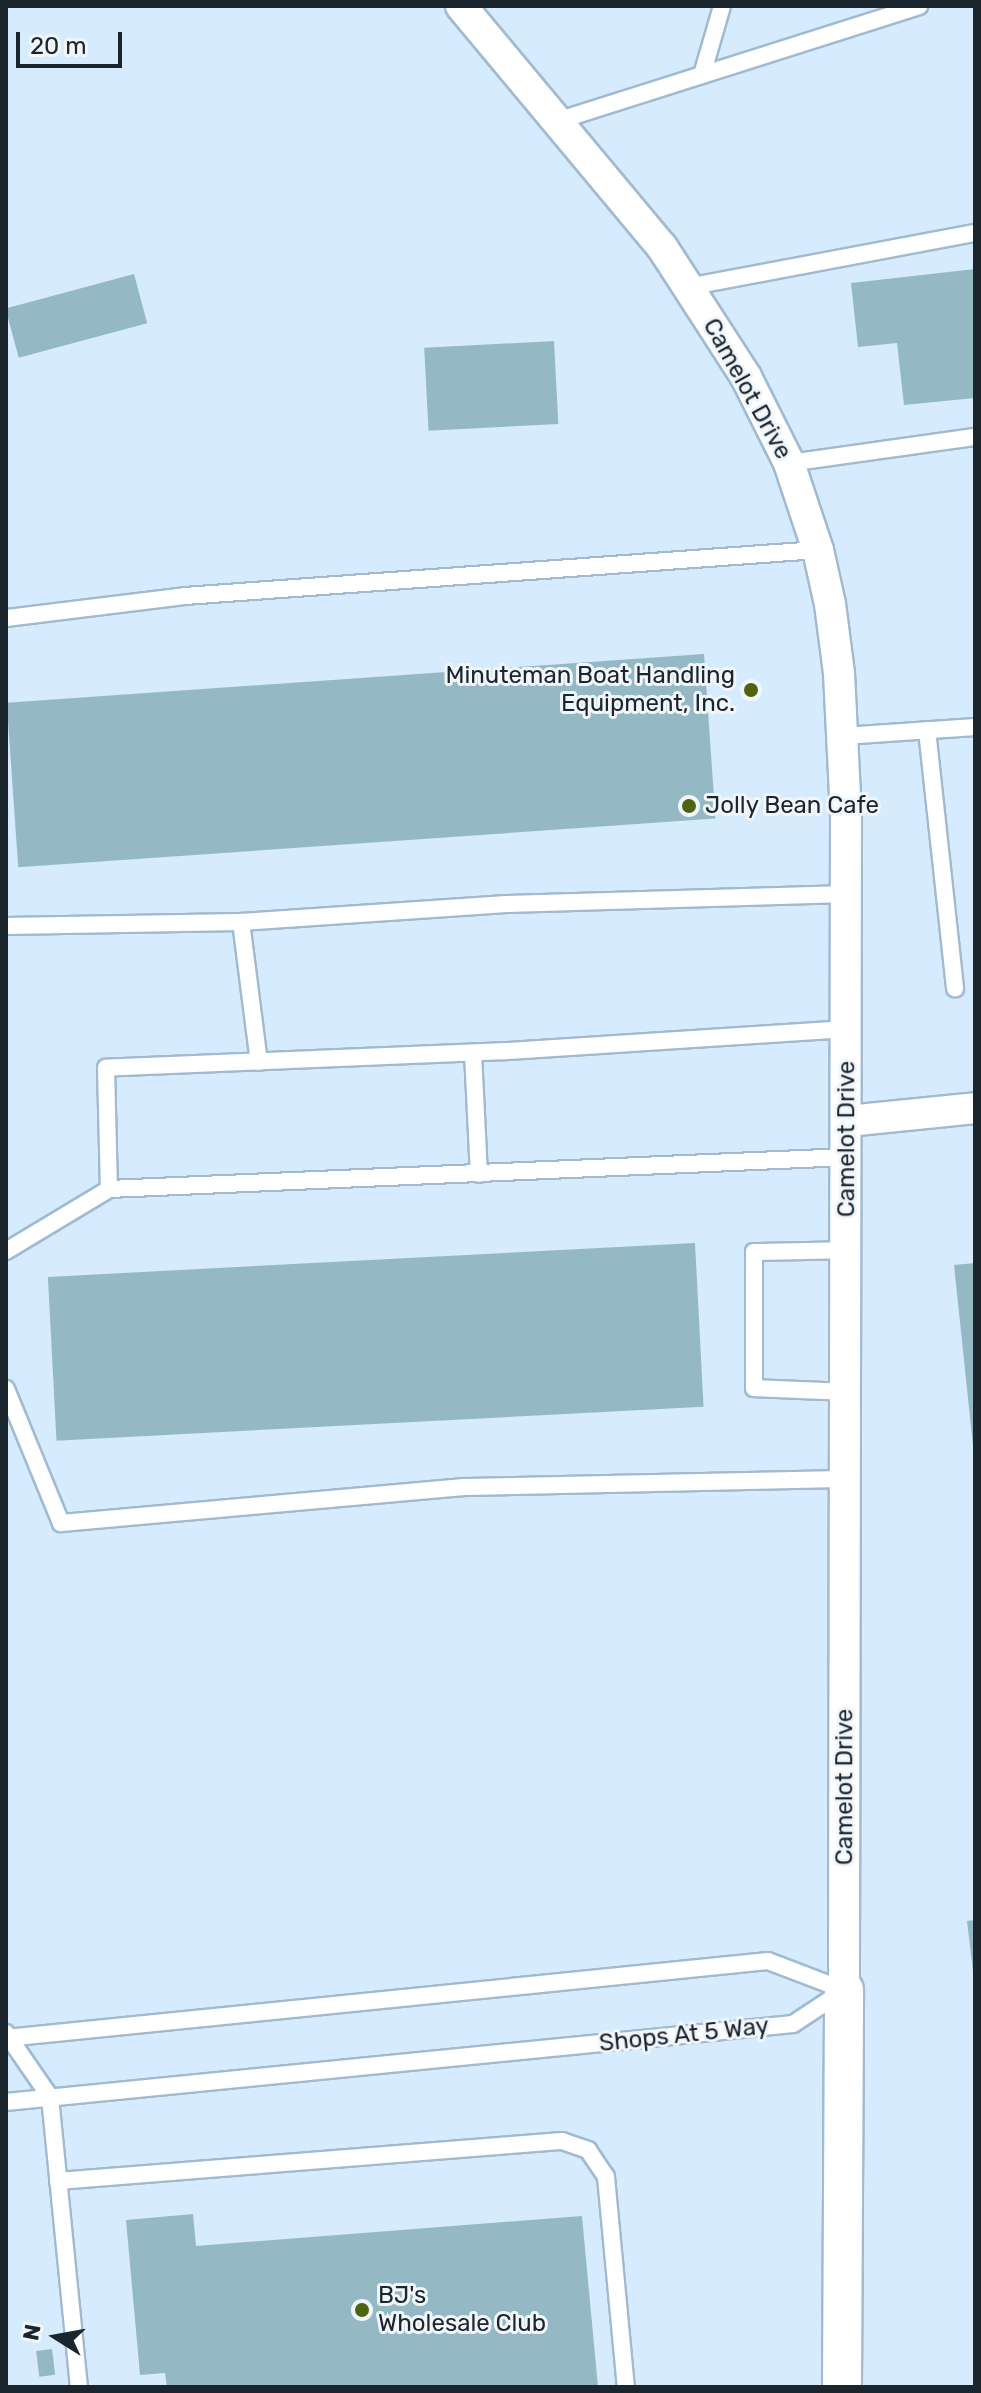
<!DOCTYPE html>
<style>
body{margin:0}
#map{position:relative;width:981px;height:2393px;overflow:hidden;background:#d6ecfe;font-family:Rubik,sans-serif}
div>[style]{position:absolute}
.building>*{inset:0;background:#94b9c5;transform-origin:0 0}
.roads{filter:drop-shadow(2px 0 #a0bad1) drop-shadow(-2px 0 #a0bad1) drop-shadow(0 2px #a0bad1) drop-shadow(0 -2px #a0bad1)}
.service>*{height:16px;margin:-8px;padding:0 8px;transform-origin:8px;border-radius:8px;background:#fff}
.minor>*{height:30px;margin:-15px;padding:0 15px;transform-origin:15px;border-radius:15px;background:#fff}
.tertiary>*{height:38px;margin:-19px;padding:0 19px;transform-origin:19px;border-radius:19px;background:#fff}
.dots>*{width:22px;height:22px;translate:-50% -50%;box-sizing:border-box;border:4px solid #f1f6fb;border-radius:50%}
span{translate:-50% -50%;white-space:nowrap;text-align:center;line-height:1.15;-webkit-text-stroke:6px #f1f6fb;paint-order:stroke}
.street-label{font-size:24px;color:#1b252e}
.poi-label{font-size:24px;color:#1b252e}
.right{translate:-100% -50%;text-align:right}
.left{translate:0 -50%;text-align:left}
.frame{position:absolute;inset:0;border:8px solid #1b252e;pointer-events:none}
.north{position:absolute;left:16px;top:2297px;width:80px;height:80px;-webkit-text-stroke:6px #f1f6fb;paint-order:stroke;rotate:281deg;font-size:22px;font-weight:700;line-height:32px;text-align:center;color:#1b252e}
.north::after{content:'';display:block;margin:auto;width:28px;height:36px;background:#1b252e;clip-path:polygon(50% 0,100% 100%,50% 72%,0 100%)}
.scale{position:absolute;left:16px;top:32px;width:106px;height:36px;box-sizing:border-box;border:4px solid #1b252e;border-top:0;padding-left:10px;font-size:24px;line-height:28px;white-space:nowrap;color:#1b252e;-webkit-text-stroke:6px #f1f6fb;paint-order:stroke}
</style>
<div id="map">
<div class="building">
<div style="clip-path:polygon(975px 269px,975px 398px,904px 405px,897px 343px,858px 347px,851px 283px)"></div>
<div style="left:134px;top:274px;width:51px;height:133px;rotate:75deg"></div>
<div style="left:554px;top:341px;width:83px;height:130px;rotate:87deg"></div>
<div style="left:704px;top:654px;width:165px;height:699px;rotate:86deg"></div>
<div style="left:695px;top:1243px;width:164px;height:648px;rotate:87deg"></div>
<div style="clip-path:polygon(975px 1263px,975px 1446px,973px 1446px,954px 1265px)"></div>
<div style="clip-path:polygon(975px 1920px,975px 1970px,973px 1971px,967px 1921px)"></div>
<div style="clip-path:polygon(193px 2214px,196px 2246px,582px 2216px,598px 2387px,167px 2387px,165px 2373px,140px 2375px,126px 2220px)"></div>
<div style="left:52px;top:2349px;width:26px;height:16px;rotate:83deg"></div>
</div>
<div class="roads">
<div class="service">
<div style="left:702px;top:75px;width:72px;rotate:-73.8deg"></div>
<div style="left:557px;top:121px;width:380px;rotate:-17.6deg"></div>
<div style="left:688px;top:287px;width:292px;rotate:-10.7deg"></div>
<div style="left:789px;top:463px;width:188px;rotate:-8deg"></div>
<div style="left:6px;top:618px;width:180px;rotate:-7deg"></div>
<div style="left:185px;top:596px;width:635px;rotate:-4.16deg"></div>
<div style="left:927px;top:730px;width:260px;rotate:83.8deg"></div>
<div style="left:844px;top:736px;width:131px;rotate:-3.9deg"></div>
<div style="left:241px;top:922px;width:266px;rotate:-3.9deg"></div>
<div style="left:506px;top:904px;width:341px;rotate:-1.7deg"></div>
<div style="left:6px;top:926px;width:235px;rotate:-1deg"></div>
<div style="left:241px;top:922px;width:141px;rotate:82.7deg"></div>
<div style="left:847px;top:1029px;width:343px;rotate:176.3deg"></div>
<div style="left:505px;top:1051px;width:399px;rotate:177.6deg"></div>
<div style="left:106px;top:1068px;width:121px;rotate:88.6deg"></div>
<div style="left:109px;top:1189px;width:740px;rotate:-2.48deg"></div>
<div style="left:473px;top:1053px;width:121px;rotate:87.2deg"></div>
<div style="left:6px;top:1251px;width:120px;rotate:-31deg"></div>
<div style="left:6px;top:1389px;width:145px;rotate:67.7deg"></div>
<div style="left:61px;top:1523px;width:405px;rotate:-5.1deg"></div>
<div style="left:464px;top:1487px;width:381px;rotate:-1.2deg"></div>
<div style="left:846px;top:1392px;width:92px;rotate:-177.5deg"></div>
<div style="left:754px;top:1388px;width:136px;rotate:-90deg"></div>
<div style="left:754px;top:1252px;width:93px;rotate:-1.2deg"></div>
<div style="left:6px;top:2033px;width:78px;rotate:55.5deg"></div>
<div style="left:50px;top:2097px;width:291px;rotate:84.3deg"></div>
<div style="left:6px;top:2038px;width:766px;rotate:-5.77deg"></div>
<div style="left:768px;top:1961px;width:81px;rotate:20.9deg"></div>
<div style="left:6px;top:2102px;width:791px;rotate:-5.66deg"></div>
<div style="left:793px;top:2024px;width:60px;rotate:-33.4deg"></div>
<div style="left:58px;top:2181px;width:506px;rotate:-4.54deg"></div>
<div style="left:562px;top:2141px;width:28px;rotate:19deg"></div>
<div style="left:588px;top:2150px;width:32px;rotate:56deg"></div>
<div style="left:606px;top:2177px;width:211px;rotate:84.6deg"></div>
</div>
<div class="minor">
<div style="left:461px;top:6px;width:314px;rotate:50.2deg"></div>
<div style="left:662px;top:247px;width:155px;rotate:57.1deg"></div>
<div style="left:746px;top:377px;width:96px;rotate:63.4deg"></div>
<div style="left:789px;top:463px;width:92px;rotate:71.6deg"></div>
<div style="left:818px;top:550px;width:55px;rotate:77.5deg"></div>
<div style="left:830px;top:604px;width:70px;rotate:82.6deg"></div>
<div style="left:839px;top:673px;width:145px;rotate:87.2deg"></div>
<div style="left:846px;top:818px;width:1172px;rotate:90.1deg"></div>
<div style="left:848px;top:1121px;width:128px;rotate:-5.8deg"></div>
</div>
<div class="tertiary">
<div style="left:842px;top:2387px;width:397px;rotate:-89.7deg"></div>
</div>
</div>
<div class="dots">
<div style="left:751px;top:690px;background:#4f6411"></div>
<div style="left:689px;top:806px;background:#4f6411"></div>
<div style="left:362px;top:2310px;background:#4f6411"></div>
</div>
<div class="street-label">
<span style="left:747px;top:389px;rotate:61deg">Camelot Drive</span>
<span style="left:847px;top:1139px;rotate:-90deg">Camelot Drive</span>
<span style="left:845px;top:1787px;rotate:-90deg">Camelot Drive</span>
<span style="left:684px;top:2035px;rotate:-6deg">Shops At 5 Way</span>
</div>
<div class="poi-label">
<span class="right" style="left:735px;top:690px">Minuteman Boat Handling<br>Equipment, Inc.</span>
<span class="left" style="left:705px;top:806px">Jolly Bean Cafe</span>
<span class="left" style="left:378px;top:2310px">BJ's<br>Wholesale Club</span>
</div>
<div class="frame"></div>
<div class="north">N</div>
<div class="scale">20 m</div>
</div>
